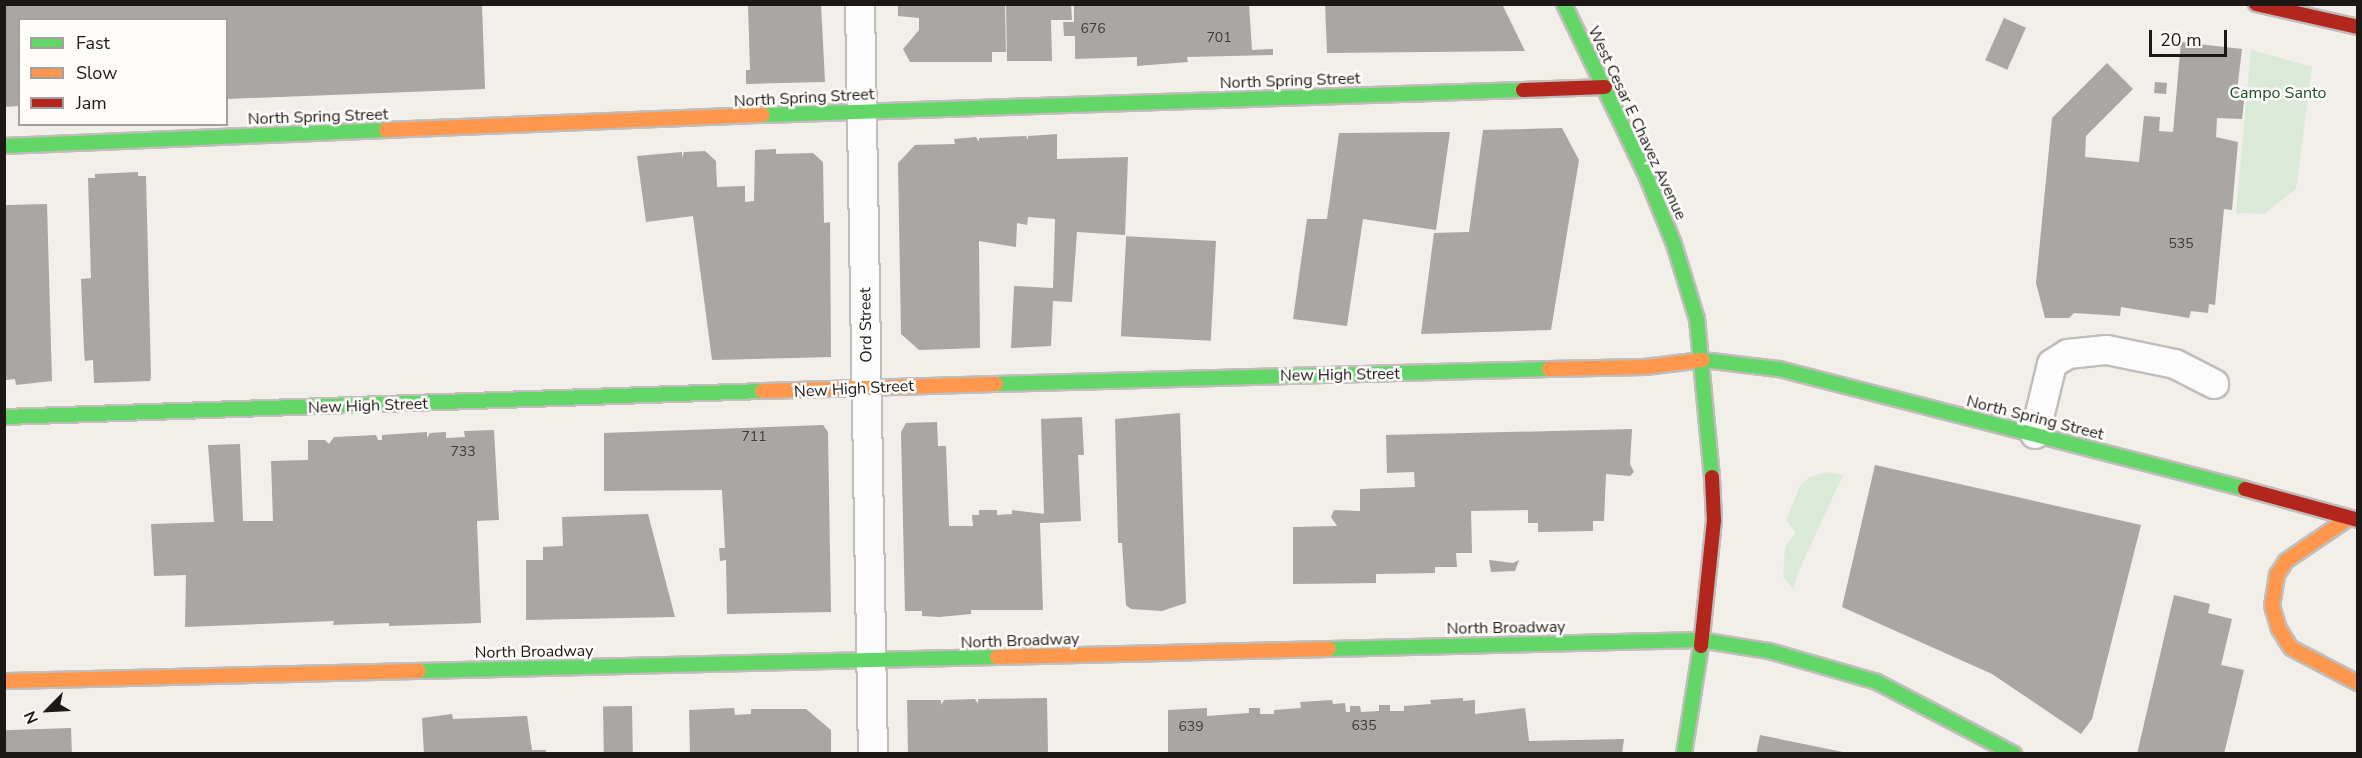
<!DOCTYPE html>
<style>
body{margin:0}
#map{position:relative;width:2362px;height:758px;overflow:hidden;background:#f2eeea;font-family:"Nunito Sans",sans-serif}
div>[style]{position:absolute}
.green>*{inset:0;background:#dbead8}
.building>*{inset:0;background:#a9a6a3;transform-origin:0 0}
.roads{filter:drop-shadow(2px 0 #c0bdba) drop-shadow(-2px 0 #c0bdba) drop-shadow(0 2px #c0bdba) drop-shadow(0 -2px #c0bdba)}
.street>*{height:28px;margin:-14px;padding:0 14px;transform-origin:14px;border-radius:14px;background:#fdfcfc}
.fast>*{height:14px;margin:-7px;padding:0 7px;transform-origin:7px;border-radius:7px;background:#63d668}
.slow>*{height:14px;margin:-7px;padding:0 7px;transform-origin:7px;border-radius:7px;background:#ff974d}
.jam>*{height:14px;margin:-7px;padding:0 7px;transform-origin:7px;border-radius:7px;background:#b3261e}
span{translate:-50% -50%;white-space:nowrap;text-align:center;line-height:1.15;-webkit-text-stroke:5px #fefdfb;paint-order:stroke}
.number-label{font-size:14px;color:#3e3c39}
.number-label span{-webkit-text-stroke-width:0}
.street-label{font-size:16px;color:#1b1816}
.park-label{font-size:16px;color:#1f4d26}
.frame{position:absolute;inset:0;border:6px solid #1b1816;pointer-events:none}
.legend{position:absolute;left:18px;top:18px;width:210px;height:108px;box-sizing:border-box;background:#fefdfb;border:2px solid #a3a19f;margin:0;padding:8px 10px;list-style:none;font-size:18px;color:#1b1816}
.legend li{display:flex;align-items:center;gap:12px;height:30px}
.legend b{width:30px;border:2px solid #a3a19f}
.north{position:absolute;left:18px;top:680px;width:60px;height:60px;-webkit-text-stroke:4px #fefdfb;paint-order:stroke;rotate:246deg;font-size:16px;font-weight:700;line-height:24px;text-align:center;color:#1b1816}
.north::after{content:'';display:block;margin:auto;width:21px;height:27px;background:#1b1816;clip-path:polygon(50% 0,100% 100%,50% 72%,0 100%)}
.scale{position:absolute;left:2149px;top:30px;width:78px;height:27px;box-sizing:border-box;border:3px solid #1b1816;border-top:0;padding-left:8px;font-size:18px;line-height:21px;white-space:nowrap;color:#1b1816;-webkit-text-stroke:4px #fefdfb;paint-order:stroke}
</style>
<div id="map">
<div class="green">
<div style="clip-path:polygon(2251px 50px,2312px 67px,2296px 189px,2264px 214px,2236px 213px)"></div>
<div style="clip-path:polygon(1826px 472px,1843px 475px,1797px 575px,1794px 590px,1783px 577px,1785px 547px,1796px 533px,1786px 520px,1800px 486px,1808px 478px)"></div>
</div>
<div class="building">
<div style="clip-path:polygon(4px 4px,482px 4px,485px 89px,226px 99px,226px 20px,20px 20px,20px 106px,4px 107px)"></div>
<div style="clip-path:polygon(748px 4px,821px 4px,825px 82px,746px 84px,746px 70px,750px 70px)"></div>
<div style="clip-path:polygon(898px 4px,1005px 4px,1006px 52px,992px 52px,992px 62px,910px 62px,903px 49px,919px 30px,919px 18px,898px 16px)"></div>
<div style="clip-path:polygon(1006px 4px,1071px 4px,1072px 20px,1051px 20px,1052px 61px,1007px 61px)"></div>
<div style="clip-path:polygon(1074px 4px,1249px 4px,1252px 50px,1273px 49px,1273px 55px,1187px 57px,1188px 62px,1137px 66px,1137px 57px,1075px 59px,1075px 36px,1064px 36px,1063px 22px,1074px 22px)"></div>
<div style="clip-path:polygon(1325px 4px,1502px 4px,1525px 51px,1327px 53px)"></div>
<div style="left:2004px;top:18px;width:24px;height:46px;rotate:24deg"></div>
<div style="clip-path:polygon(2181px 42px,2242px 49px,2237px 91px,2245px 92px,2242px 119px,2217px 118px,2216px 137px,2238px 142px,2232px 210px,2224px 209px,2215px 305px,2209px 304px,2208px 313px,2191px 311px,2189px 318px,2121px 307px,2120px 316px,2074px 313px,2069px 318px,2045px 318px,2036px 283px,2052px 118px,2107px 63px,2133px 89px,2086px 136px,2085px 157px,2139px 162px,2144px 116px,2160px 117px,2159px 131px,2173px 132px)"></div>
<div style="left:2155px;top:82px;width:12px;height:11px;rotate:5deg"></div>
<div style="clip-path:polygon(1562px 128px,1579px 160px,1551px 330px,1421px 334px,1434px 233px,1469px 232px,1483px 130px)"></div>
<div style="clip-path:polygon(1450px 132px,1436px 230px,1363px 219px,1347px 326px,1293px 319px,1307px 219px,1327px 219px,1339px 133px)"></div>
<div style="clip-path:polygon(1057px 134px,1057px 159px,1128px 157px,1125px 235px,1077px 232px,1072px 302px,1053px 301px,1051px 346px,1011px 348px,1014px 286px,1053px 288px,1055px 219px,1028px 217px,1027px 225px,1017px 223px,1016px 247px,979px 241px,980px 348px,919px 350px,901px 334px,898px 163px,915px 145px,955px 144px,954px 139px,976px 137px,979px 142px,979px 138px,1026px 136px,1028px 140px,1028px 136px)"></div>
<div style="clip-path:polygon(776px 149px,776px 154px,813px 153px,823px 162px,824px 223px,830px 222px,831px 357px,712px 360px,693px 216px,646px 222px,637px 156px,682px 152px,682px 158px,684px 152px,705px 151px,716px 161px,717px 187px,745px 186px,745px 202px,754px 201px,755px 150px)"></div>
<div style="clip-path:polygon(138px 172px,138px 176px,146px 176px,151px 377px,150px 381px,94px 383px,93px 360px,85px 361px,84px 351px,81px 279px,91px 278px,88px 178px,95px 178px,95px 174px)"></div>
<div style="clip-path:polygon(47px 204px,52px 381px,16px 385px,15px 379px,6px 380px,6px 205px)"></div>
<div style="left:1216px;top:241px;width:100px;height:90px;rotate:93deg"></div>
<div style="clip-path:polygon(1180px 413px,1186px 603px,1162px 611px,1131px 609px,1126px 605px,1122px 543px,1118px 543px,1115px 419px)"></div>
<div style="clip-path:polygon(1082px 417px,1084px 455px,1078px 455px,1081px 521px,1040px 523px,1043px 610px,971px 610px,971px 614px,939px 617px,922px 616px,922px 611px,905px 611px,901px 432px,906px 423px,937px 422px,938px 446px,946px 446px,949px 526px,973px 526px,972px 515px,979px 515px,979px 510px,997px 510px,997px 515px,1012px 514px,1012px 510px,1044px 514px,1041px 419px)"></div>
<div style="clip-path:polygon(823px 425px,828px 432px,831px 612px,727px 614px,726px 560px,720px 561px,719px 548px,725px 548px,722px 490px,604px 491px,604px 433px)"></div>
<div style="clip-path:polygon(1632px 429px,1630px 464px,1634px 472px,1630px 476px,1606px 474px,1604px 521px,1593px 521px,1593px 531px,1538px 532px,1538px 523px,1528px 523px,1528px 510px,1471px 511px,1472px 553px,1456px 553px,1457px 567px,1435px 567px,1435px 573px,1376px 574px,1376px 583px,1293px 584px,1293px 527px,1337px 526px,1331px 517px,1334px 510px,1360px 511px,1360px 489px,1415px 487px,1414px 472px,1387px 473px,1386px 435px)"></div>
<div style="clip-path:polygon(494px 430px,499px 520px,477px 521px,481px 623px,389px 626px,389px 623px,333px 625px,334px 621px,185px 627px,186px 575px,154px 576px,151px 524px,214px 522px,208px 445px,240px 444px,243px 521px,273px 521px,271px 461px,308px 460px,308px 440px,325px 440px,329px 444px,334px 437px,376px 435px,378px 440px,382px 440px,382px 435px,427px 432px,427px 438px,430px 433px,446px 432px,446px 438px,465px 437px,464px 431px)"></div>
<div style="clip-path:polygon(1875px 465px,2141px 525px,2092px 719px,2081px 734px,1992px 674px,1842px 607px)"></div>
<div style="clip-path:polygon(648px 514px,675px 617px,526px 620px,526px 560px,543px 560px,543px 547px,563px 546px,562px 517px)"></div>
<div style="clip-path:polygon(1489px 560px,1513px 563px,1519px 560px,1515px 571px,1491px 572px)"></div>
<div style="clip-path:polygon(2174px 595px,2210px 604px,2208px 613px,2232px 619px,2221px 665px,2244px 670px,2224px 754px,2137px 754px)"></div>
<div style="clip-path:polygon(1047px 698px,1048px 754px,908px 754px,907px 700px,941px 700px,941px 705px,944px 700px,975px 699px,978px 704px,978px 699px)"></div>
<div style="clip-path:polygon(1463px 698px,1463px 701px,1475px 700px,1475px 714px,1525px 708px,1529px 741px,1624px 739px,1622px 754px,1168px 754px,1168px 710px,1207px 708px,1207px 716px,1249px 713px,1249px 708px,1260px 708px,1260px 714px,1274px 714px,1274px 710px,1301px 708px,1300px 702px,1332px 700px,1333px 704px,1345px 703px,1346px 712px,1350px 712px,1350px 706px,1360px 706px,1361px 712px,1379px 711px,1379px 705px,1390px 705px,1390px 711px,1404px 711px,1404px 706px,1431px 704px,1430px 700px)"></div>
<div style="left:632px;top:706px;width:48px;height:29px;rotate:89deg"></div>
<div style="clip-path:polygon(734px 708px,735px 715px,751px 714px,751px 709px,806px 709px,831px 730px,831px 754px,690px 754px,689px 710px)"></div>
<div style="clip-path:polygon(452px 714px,453px 719px,527px 716px,532px 750px,546px 750px,546px 754px,424px 754px,422px 718px)"></div>
<div style="left:71px;top:728px;width:26px;height:67px;rotate:88deg"></div>
<div style="clip-path:polygon(1760px 735px,1843px 752px,1843px 754px,1756px 754px)"></div>
</div>
<div class="roads">
<div class="street">
<div style="left:860px;top:4px;width:750px;rotate:89.01deg"></div>
<div style="left:2035px;top:434px;width:72px;rotate:-76.3deg"></div>
<div style="left:2052px;top:364px;width:19px;rotate:-32deg"></div>
<div style="left:2068px;top:354px;width:39px;rotate:-6deg"></div>
<div style="left:2107px;top:350px;width:69px;rotate:11.6deg"></div>
<div style="left:2175px;top:364px;width:44px;rotate:27.1deg"></div>
</div>
<div class="fast">
<div style="left:1564px;top:4px;width:190px;rotate:64.4deg"></div>
<div style="left:1646px;top:175px;width:74px;rotate:67.9deg"></div>
<div style="left:1674px;top:244px;width:78px;rotate:73deg"></div>
<div style="left:1697px;top:319px;width:159px;rotate:84.6deg"></div>
<div style="left:763px;top:115px;width:760px;rotate:-1.88deg"></div>
<div style="left:4px;top:146px;width:382px;rotate:-2.4deg"></div>
<div style="left:1703px;top:360px;width:77px;rotate:6.8deg"></div>
<div style="left:1779px;top:369px;width:481px;rotate:14.4deg"></div>
<div style="left:996px;top:384px;width:553px;rotate:-1.55deg"></div>
<div style="left:4px;top:417px;width:758px;rotate:-1.96deg"></div>
<div style="left:1329px;top:649px;width:371px;rotate:-1.4deg"></div>
<div style="left:1700px;top:640px;width:70px;rotate:9.1deg"></div>
<div style="left:1769px;top:651px;width:112px;rotate:16deg"></div>
<div style="left:1877px;top:682px;width:155px;rotate:27.7deg"></div>
<div style="left:419px;top:671px;width:578px;rotate:-1.39deg"></div>
<div style="left:1684px;top:754px;width:109px;rotate:-81.1deg"></div>
</div>
<div class="slow">
<div style="left:386px;top:130px;width:377px;rotate:-2.3deg"></div>
<div style="left:1549px;top:369px;width:96px;rotate:-1.2deg"></div>
<div style="left:1645px;top:367px;width:58px;rotate:-6.9deg"></div>
<div style="left:762px;top:391px;width:234px;rotate:-1.7deg"></div>
<div style="left:2349px;top:518px;width:76px;rotate:145.7deg"></div>
<div style="left:2286px;top:561px;width:17px;rotate:123deg"></div>
<div style="left:2277px;top:575px;width:31px;rotate:99deg"></div>
<div style="left:2272px;top:606px;width:24px;rotate:73deg"></div>
<div style="left:2279px;top:629px;width:22px;rotate:58deg"></div>
<div style="left:2291px;top:648px;width:76px;rotate:27.6deg"></div>
<div style="left:997px;top:657px;width:332px;rotate:-1.4deg"></div>
<div style="left:4px;top:681px;width:415px;rotate:-1.4deg"></div>
</div>
<div class="jam">
<div style="left:2256px;top:4px;width:105px;rotate:12.7deg"></div>
<div style="left:1523px;top:90px;width:82px;rotate:-2.1deg"></div>
<div style="left:2245px;top:489px;width:117px;rotate:15.3deg"></div>
<div style="left:1701px;top:646px;width:127px;rotate:-84.1deg"></div>
<div style="left:1714px;top:520px;width:43px;rotate:-92.7deg"></div>
</div>
</div>
<div class="number-label">
<span style="left:1093px;top:29px">676</span>
<span style="left:1219px;top:38px">701</span>
<span style="left:2181px;top:244px">535</span>
<span style="left:754px;top:437px">711</span>
<span style="left:463px;top:452px">733</span>
<span style="left:1364px;top:726px">635</span>
<span style="left:1191px;top:727px">639</span>
</div>
<div class="street-label">
<span style="left:1290px;top:81px;rotate:-2deg">North Spring Street</span>
<span style="left:804px;top:98px;rotate:-3deg">North Spring Street</span>
<span style="left:318px;top:117px;rotate:-2deg">North Spring Street</span>
<span style="left:1637px;top:123px;rotate:65deg">West Cesar E Chavez Avenue</span>
<span style="left:866px;top:325px;rotate:-91deg">Ord Street</span>
<span style="left:1340px;top:375px;rotate:-1deg">New High Street</span>
<span style="left:854px;top:389px;rotate:-3deg">New High Street</span>
<span style="left:368px;top:406px;rotate:-2deg">New High Street</span>
<span style="left:2035px;top:418px;rotate:14deg">North Spring Street</span>
<span style="left:1506px;top:628px;rotate:-1deg">North Broadway</span>
<span style="left:1020px;top:641px;rotate:-2deg">North Broadway</span>
<span style="left:534px;top:652px;rotate:-1deg">North Broadway</span>
</div>
<div class="park-label">
<span style="left:2278px;top:93px">Campo Santo</span>
</div>
<div class="frame"></div>
<ul class="legend">
<li><b style="height:8px;background:#63d668"></b>Fast</li>
<li><b style="height:8px;background:#ff974d"></b>Slow</li>
<li><b style="height:8px;background:#b3261e"></b>Jam</li>
</ul>
<div class="north">N</div>
<div class="scale">20 m</div>
</div>
